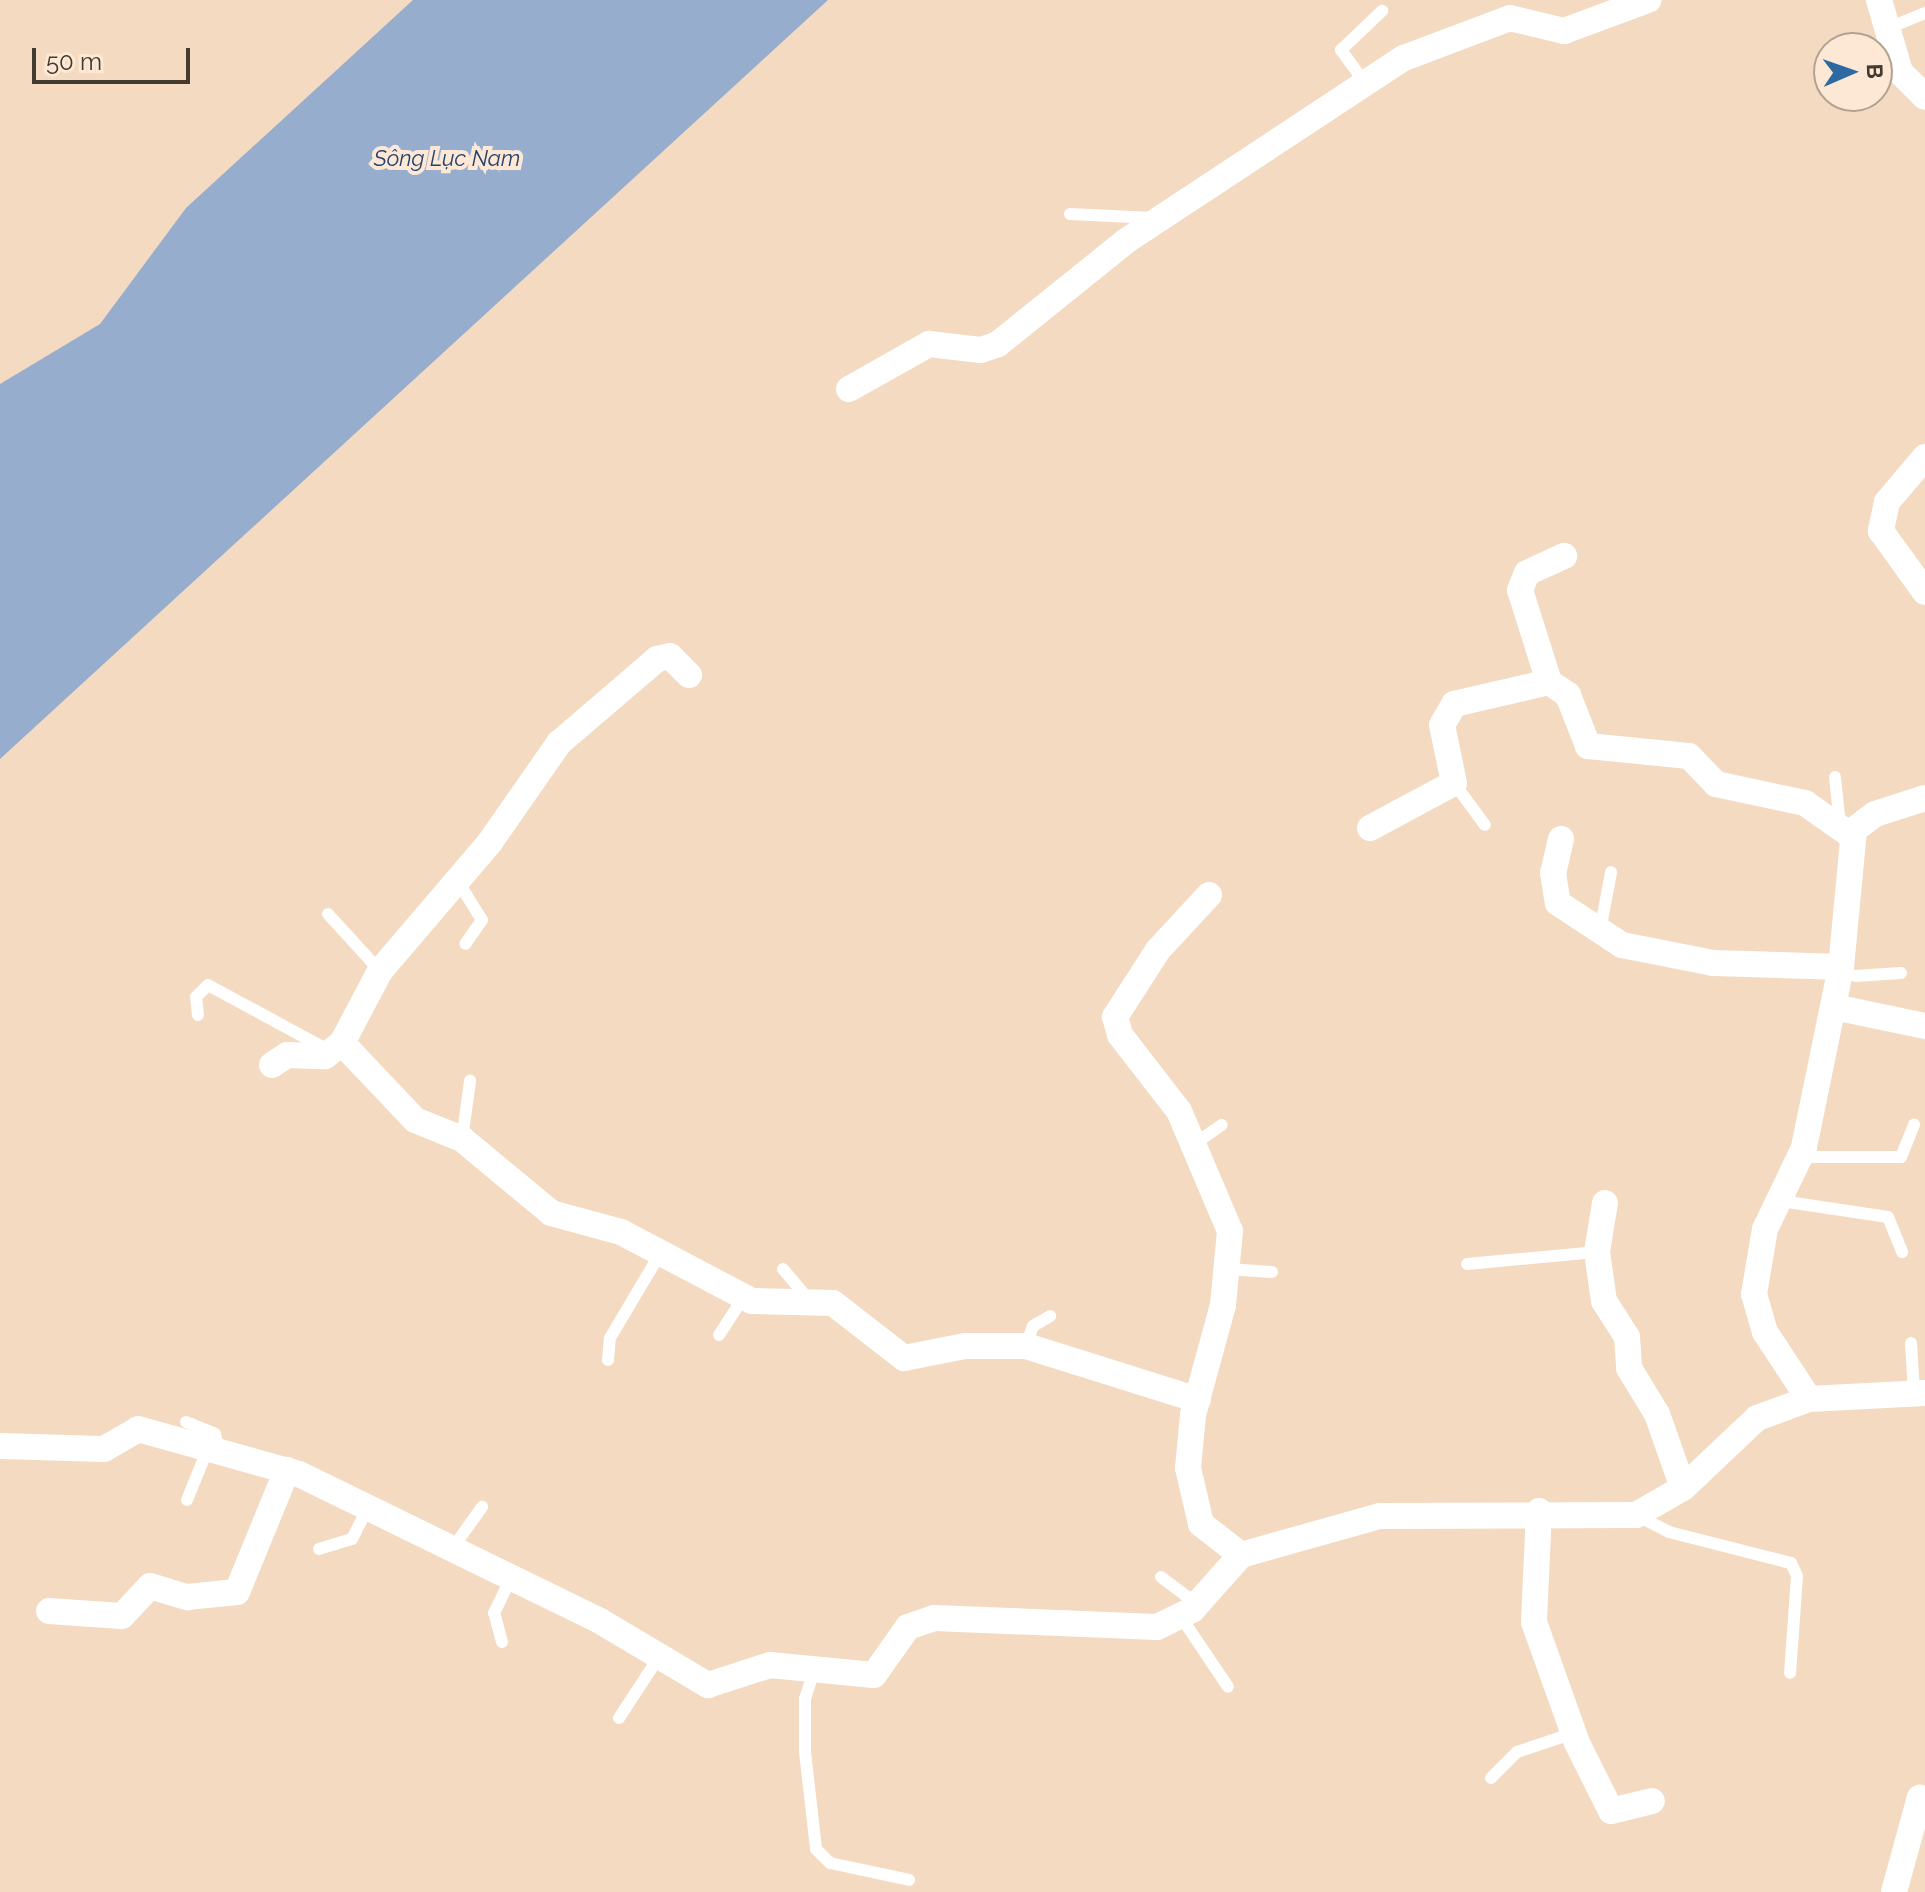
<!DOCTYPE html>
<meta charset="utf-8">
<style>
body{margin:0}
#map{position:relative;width:1925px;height:1892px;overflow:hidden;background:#f3dac1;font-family:Raleway,sans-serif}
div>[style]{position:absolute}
.water>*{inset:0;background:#97adce}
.lane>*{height:12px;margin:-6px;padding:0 6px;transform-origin:6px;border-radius:6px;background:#fff}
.street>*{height:26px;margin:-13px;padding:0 13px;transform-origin:13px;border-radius:13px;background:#fff}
span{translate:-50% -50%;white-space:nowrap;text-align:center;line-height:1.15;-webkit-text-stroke:8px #fce8d4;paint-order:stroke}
.water-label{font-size:22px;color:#26426f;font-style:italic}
.north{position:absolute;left:1813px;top:32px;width:80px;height:80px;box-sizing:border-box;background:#fce8d4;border:2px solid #b2a292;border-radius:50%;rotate:88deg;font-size:22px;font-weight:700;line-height:32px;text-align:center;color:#433a30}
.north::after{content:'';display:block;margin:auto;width:28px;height:36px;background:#2c6aa1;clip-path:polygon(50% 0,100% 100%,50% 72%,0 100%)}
.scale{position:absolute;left:32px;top:48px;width:158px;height:36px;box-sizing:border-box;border:4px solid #433a30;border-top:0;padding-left:10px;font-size:24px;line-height:28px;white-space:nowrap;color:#433a30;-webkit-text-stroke:6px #fce8d4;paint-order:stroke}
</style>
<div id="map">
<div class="water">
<div style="clip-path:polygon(413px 0,828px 0,0 759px,0 384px,100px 324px,186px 208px)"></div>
</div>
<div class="lane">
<div style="left:1886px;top:29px;width:42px;rotate:-22.3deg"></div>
<div style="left:1365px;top:83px;width:41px;rotate:-126deg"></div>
<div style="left:1341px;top:50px;width:57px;rotate:-43.6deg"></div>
<div style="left:1070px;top:214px;width:83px;rotate:2.8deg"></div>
<div style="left:1835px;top:777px;width:48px;rotate:84.1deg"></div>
<div style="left:1454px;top:783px;width:52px;rotate:53.6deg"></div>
<div style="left:457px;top:880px;width:47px;rotate:58deg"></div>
<div style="left:482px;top:920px;width:29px;rotate:125deg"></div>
<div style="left:328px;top:914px;width:77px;rotate:47.6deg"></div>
<div style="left:1600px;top:931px;width:60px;rotate:-79.4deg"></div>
<div style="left:1855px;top:976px;width:46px;rotate:-3.7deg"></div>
<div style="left:198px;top:1015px;width:18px;rotate:-96deg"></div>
<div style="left:196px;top:997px;width:17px;rotate:-45deg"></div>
<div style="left:208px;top:985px;width:136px;rotate:28.4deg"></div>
<div style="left:462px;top:1139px;width:59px;rotate:-82.1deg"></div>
<div style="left:1193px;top:1145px;width:35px;rotate:-35deg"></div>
<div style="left:1800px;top:1157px;width:101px"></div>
<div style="left:1901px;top:1157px;width:35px;rotate:-68deg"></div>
<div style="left:1781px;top:1201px;width:108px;rotate:8.5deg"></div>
<div style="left:1888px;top:1217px;width:38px;rotate:68deg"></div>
<div style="left:1467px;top:1264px;width:131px;rotate:-5.3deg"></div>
<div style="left:783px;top:1269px;width:39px;rotate:50deg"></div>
<div style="left:1227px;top:1269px;width:45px;rotate:3.8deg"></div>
<div style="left:719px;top:1335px;width:48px;rotate:-57deg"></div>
<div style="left:1911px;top:1343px;width:51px;rotate:86.6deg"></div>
<div style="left:1026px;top:1346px;width:21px;rotate:-71deg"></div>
<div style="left:1033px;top:1326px;width:20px;rotate:-30deg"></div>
<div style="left:608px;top:1360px;width:22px;rotate:-85deg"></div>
<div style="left:610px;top:1338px;width:100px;rotate:-59.3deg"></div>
<div style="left:186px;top:1422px;width:31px;rotate:22deg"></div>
<div style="left:215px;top:1434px;width:14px;rotate:78deg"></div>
<div style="left:187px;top:1500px;width:58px;rotate:-67.8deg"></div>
<div style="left:1636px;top:1515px;width:37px;rotate:27deg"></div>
<div style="left:1669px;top:1532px;width:126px;rotate:14.3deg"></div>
<div style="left:1791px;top:1563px;width:14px;rotate:65deg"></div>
<div style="left:1797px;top:1576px;width:97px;rotate:94.1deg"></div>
<div style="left:319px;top:1549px;width:34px;rotate:-17deg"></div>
<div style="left:352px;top:1539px;width:37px;rotate:-63deg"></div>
<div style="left:452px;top:1549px;width:52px;rotate:-54.5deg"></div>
<div style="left:1161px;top:1577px;width:45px;rotate:36.9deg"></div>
<div style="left:1181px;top:1617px;width:84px;rotate:56.1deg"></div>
<div style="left:502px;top:1642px;width:30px;rotate:-105deg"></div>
<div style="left:494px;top:1613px;width:34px;rotate:-64deg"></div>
<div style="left:814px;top:1671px;width:29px;rotate:108deg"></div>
<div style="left:805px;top:1699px;width:53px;rotate:90deg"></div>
<div style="left:805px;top:1752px;width:98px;rotate:83.5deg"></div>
<div style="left:816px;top:1849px;width:20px;rotate:45deg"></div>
<div style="left:830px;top:1863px;width:81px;rotate:12.1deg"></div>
<div style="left:619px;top:1718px;width:69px;rotate:-56.8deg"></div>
<div style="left:1491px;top:1778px;width:37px;rotate:-45deg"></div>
<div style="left:1517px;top:1752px;width:60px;rotate:-18.4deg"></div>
</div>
<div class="street">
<div style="left:1879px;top:0;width:75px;rotate:73.7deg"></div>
<div style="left:1900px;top:72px;width:35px;rotate:45deg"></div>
<div style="left:849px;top:389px;width:92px;rotate:-29.4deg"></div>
<div style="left:929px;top:344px;width:52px;rotate:6.6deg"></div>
<div style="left:981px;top:350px;width:18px;rotate:-19deg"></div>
<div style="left:998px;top:344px;width:164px;rotate:-38.8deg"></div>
<div style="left:1126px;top:241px;width:333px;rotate:-33.4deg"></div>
<div style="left:1404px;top:58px;width:113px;rotate:-20.7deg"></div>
<div style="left:1510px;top:18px;width:56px;rotate:13.5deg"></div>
<div style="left:1564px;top:31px;width:90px;rotate:-20.3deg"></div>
<div style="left:1925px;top:457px;width:59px;rotate:130.2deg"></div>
<div style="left:1887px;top:502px;width:30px;rotate:102deg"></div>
<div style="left:1881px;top:531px;width:75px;rotate:54.2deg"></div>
<div style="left:1549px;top:682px;width:96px;rotate:-107.5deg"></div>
<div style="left:1520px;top:590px;width:18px;rotate:-68deg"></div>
<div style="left:1527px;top:573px;width:41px;rotate:-24.7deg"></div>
<div style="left:1925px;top:798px;width:52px;rotate:162.3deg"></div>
<div style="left:1875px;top:814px;width:26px;rotate:143deg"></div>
<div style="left:1854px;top:830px;width:138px;rotate:95.4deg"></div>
<div style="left:1841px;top:967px;width:185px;rotate:101.6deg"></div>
<div style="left:1804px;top:1148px;width:90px;rotate:115.7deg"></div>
<div style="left:1765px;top:1229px;width:66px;rotate:99.6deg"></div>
<div style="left:1754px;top:1294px;width:40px;rotate:74deg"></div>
<div style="left:1765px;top:1332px;width:80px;rotate:56.7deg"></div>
<div style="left:1809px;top:1399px;width:116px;rotate:-3deg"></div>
<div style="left:1370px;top:828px;width:95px;rotate:-28.2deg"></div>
<div style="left:1454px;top:783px;width:59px;rotate:-101.7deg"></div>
<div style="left:1442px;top:725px;width:24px;rotate:-60deg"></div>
<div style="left:1454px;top:704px;width:98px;rotate:-13deg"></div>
<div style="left:1549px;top:682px;width:23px;rotate:34deg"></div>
<div style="left:1568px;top:695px;width:55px;rotate:68.6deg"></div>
<div style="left:1588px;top:746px;width:101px;rotate:5.7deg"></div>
<div style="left:1689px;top:756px;width:39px;rotate:46deg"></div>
<div style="left:1716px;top:784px;width:91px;rotate:12.1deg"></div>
<div style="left:1805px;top:803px;width:57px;rotate:35.1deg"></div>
<div style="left:1561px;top:839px;width:35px;rotate:103deg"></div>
<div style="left:1553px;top:873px;width:30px;rotate:81deg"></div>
<div style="left:1558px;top:903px;width:77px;rotate:33.3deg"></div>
<div style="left:1622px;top:945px;width:93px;rotate:11.2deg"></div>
<div style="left:1713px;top:963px;width:128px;rotate:1.8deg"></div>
<div style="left:1209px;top:895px;width:75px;rotate:132.8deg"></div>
<div style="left:1158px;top:950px;width:80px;rotate:122.7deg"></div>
<div style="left:1115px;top:1017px;width:19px;rotate:74deg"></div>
<div style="left:1120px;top:1035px;width:96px;rotate:52.2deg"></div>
<div style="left:1179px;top:1111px;width:130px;rotate:67deg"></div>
<div style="left:1230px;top:1231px;width:74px;rotate:95.4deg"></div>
<div style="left:1223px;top:1305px;width:114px;rotate:105.3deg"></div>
<div style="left:1193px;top:1415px;width:53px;rotate:95.4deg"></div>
<div style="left:1188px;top:1468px;width:57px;rotate:76.9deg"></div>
<div style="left:1201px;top:1524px;width:51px;rotate:37.8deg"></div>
<div style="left:1834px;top:1007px;width:93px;rotate:11.8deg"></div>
<div style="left:342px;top:1043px;width:106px;rotate:46.5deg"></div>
<div style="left:415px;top:1120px;width:51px;rotate:22deg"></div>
<div style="left:462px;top:1139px;width:116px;rotate:39.7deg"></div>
<div style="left:551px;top:1213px;width:73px;rotate:15.2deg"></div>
<div style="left:621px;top:1232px;width:148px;rotate:27.8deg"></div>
<div style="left:752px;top:1301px;width:81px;rotate:1.4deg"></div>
<div style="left:833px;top:1303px;width:90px;rotate:37.8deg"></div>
<div style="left:904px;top:1358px;width:62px;rotate:-11.1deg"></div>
<div style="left:965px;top:1346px;width:61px"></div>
<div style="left:1026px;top:1346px;width:180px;rotate:17.4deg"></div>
<div style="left:272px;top:1065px;width:18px;rotate:-34deg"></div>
<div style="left:287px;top:1055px;width:38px;rotate:2deg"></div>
<div style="left:325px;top:1056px;width:21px;rotate:-37deg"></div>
<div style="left:342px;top:1043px;width:81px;rotate:-62.2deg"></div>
<div style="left:380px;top:971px;width:170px;rotate:-49.5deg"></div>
<div style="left:490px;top:842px;width:121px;rotate:-55.1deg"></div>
<div style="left:559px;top:743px;width:129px;rotate:-40.6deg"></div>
<div style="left:657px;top:659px;width:13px;rotate:-13deg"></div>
<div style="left:670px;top:656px;width:27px;rotate:45deg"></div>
<div style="left:1605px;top:1203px;width:50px;rotate:99.3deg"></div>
<div style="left:1597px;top:1252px;width:49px;rotate:81.9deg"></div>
<div style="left:1604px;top:1301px;width:43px;rotate:57.4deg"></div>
<div style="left:1627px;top:1337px;width:31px;rotate:86deg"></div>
<div style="left:1629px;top:1368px;width:54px;rotate:58.7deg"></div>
<div style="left:1657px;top:1414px;width:78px;rotate:70.6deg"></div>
<div style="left:0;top:1446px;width:104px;rotate:1.7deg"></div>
<div style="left:104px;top:1449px;width:39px;rotate:-30deg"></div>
<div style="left:138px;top:1429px;width:167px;rotate:15.6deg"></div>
<div style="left:299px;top:1474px;width:335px;rotate:26deg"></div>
<div style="left:600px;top:1621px;width:126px;rotate:30.7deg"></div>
<div style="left:708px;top:1685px;width:65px;rotate:-17.9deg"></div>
<div style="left:770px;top:1665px;width:104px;rotate:5.5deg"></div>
<div style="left:874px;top:1675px;width:59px;rotate:-54.7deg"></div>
<div style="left:908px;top:1627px;width:28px;rotate:-19deg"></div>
<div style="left:934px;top:1618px;width:223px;rotate:2.3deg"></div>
<div style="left:1157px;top:1627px;width:39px;rotate:-26deg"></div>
<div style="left:1192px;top:1610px;width:74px;rotate:-48.3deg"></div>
<div style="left:1241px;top:1555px;width:144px;rotate:-15.7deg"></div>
<div style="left:1380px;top:1516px;width:256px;rotate:-0.2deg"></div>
<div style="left:1636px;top:1515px;width:54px;rotate:-29.9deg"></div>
<div style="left:1683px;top:1488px;width:102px;rotate:-43.4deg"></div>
<div style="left:1757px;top:1418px;width:55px;rotate:-20.1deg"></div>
<div style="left:1539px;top:1511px;width:111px;rotate:92.6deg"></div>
<div style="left:1534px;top:1622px;width:128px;rotate:70.4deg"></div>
<div style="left:1577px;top:1743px;width:76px;rotate:63.4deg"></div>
<div style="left:1611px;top:1811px;width:42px;rotate:-13.7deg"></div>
<div style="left:49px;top:1611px;width:73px;rotate:3.9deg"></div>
<div style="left:122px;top:1616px;width:41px;rotate:-47deg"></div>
<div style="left:150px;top:1586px;width:39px;rotate:17deg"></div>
<div style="left:187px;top:1597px;width:50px;rotate:-5.7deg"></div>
<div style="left:237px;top:1592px;width:132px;rotate:-67.7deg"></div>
<div style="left:1894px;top:1892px;width:98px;rotate:-74.7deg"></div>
</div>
<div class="water-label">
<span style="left:447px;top:159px">Sông Lục Nam</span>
</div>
<div class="north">B</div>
<div class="scale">50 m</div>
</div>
